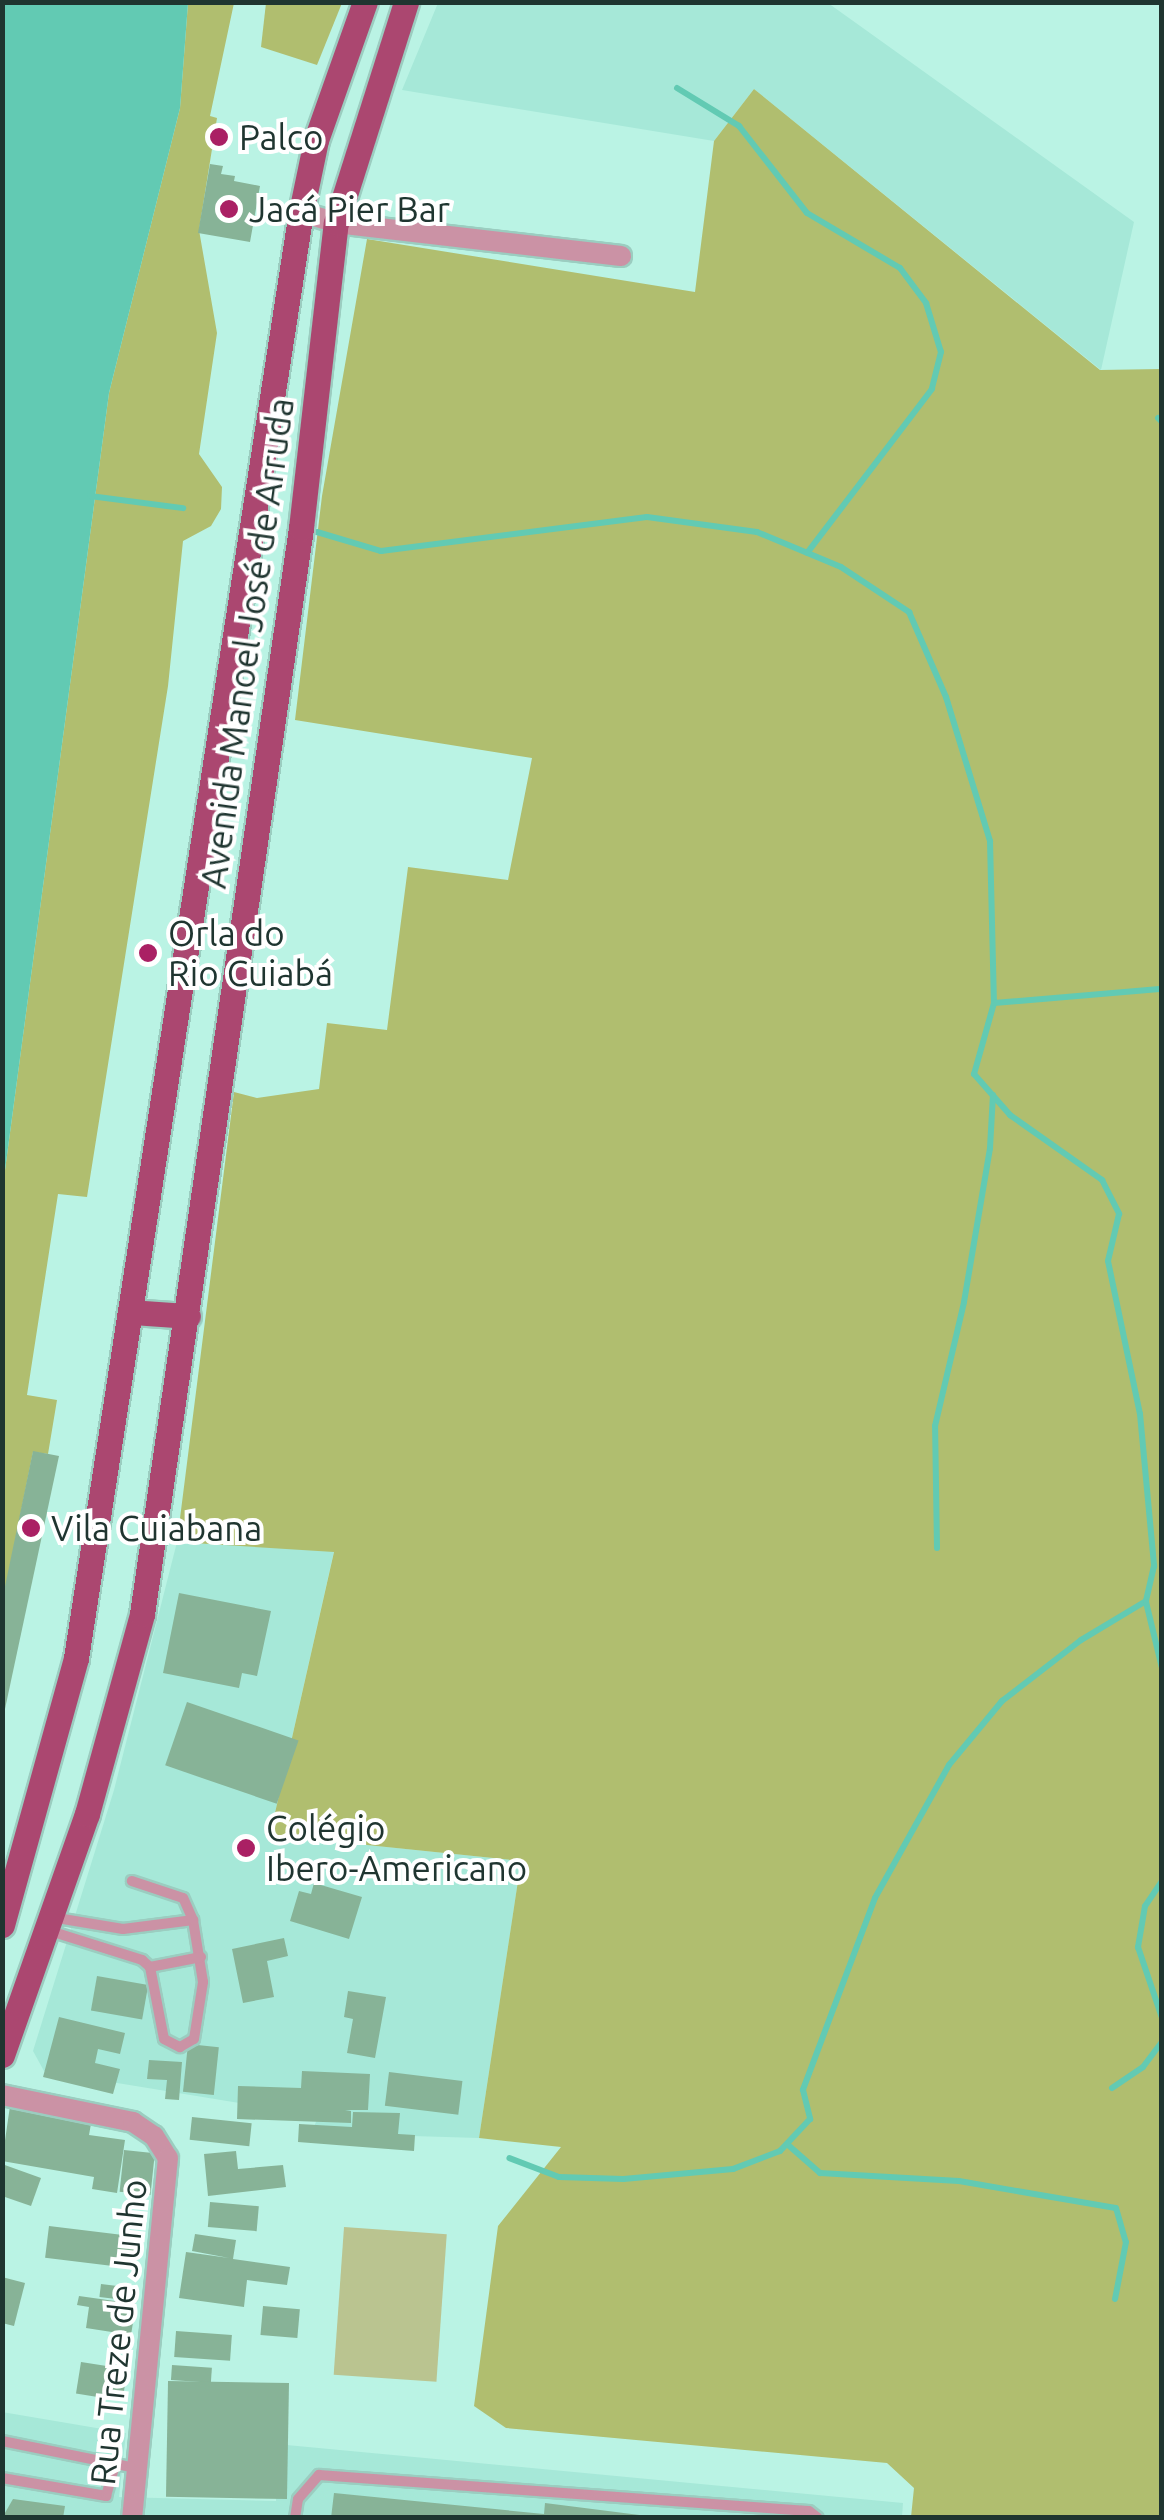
<!DOCTYPE html>
<meta charset="utf-8">
<style>
body{margin:0}
#map{position:relative;width:1164px;height:2520px;overflow:hidden;background:#baf3e4;font-family:Ubuntu,sans-serif}
div>[style]{position:absolute}
.built>*{inset:0;background:#a6e8d8}
.green>*{inset:0;background:#bac490;transform-origin:0 0}
.forest>*{inset:0;background:#b0be6f}
.water>*{inset:0;background:#62cab3}
.stream>*{height:6px;margin:-3px;padding:0 3px;transform-origin:3px;border-radius:3px;background:#62cab3}
.building>*{inset:0;background:#87b397;transform-origin:0 0}
.roads{filter:drop-shadow(2px 0 #9bcdc0) drop-shadow(-2px 0 #9bcdc0) drop-shadow(0 2px #9bcdc0) drop-shadow(0 -2px #9bcdc0)}
.service>*{height:10px;margin:-5px;padding:0 5px;transform-origin:5px;border-radius:5px;background:#cb92a5}
.minor>*{height:20px;margin:-10px;padding:0 10px;transform-origin:10px;border-radius:10px;background:#cb92a5}
.primary>*{height:25px;margin:-12.5px;padding:0 12.5px;transform-origin:12.5px;border-radius:12.5px;background:#ab4770}
.dots>*{width:28px;height:28px;translate:-50% -50%;box-sizing:border-box;border:5px solid #fff;border-radius:50%}
span{translate:-50% -50%;white-space:nowrap;text-align:center;line-height:1.15;-webkit-text-stroke:8px #fff;paint-order:stroke}
.poi-label{font-size:35px;color:#1f3530}
.left{translate:0 -50%;text-align:left}
.street-label{font-size:35px;color:#1f3530}
.frame{position:absolute;inset:0;border:5px solid #1f3530;pointer-events:none}
</style>
<div id="map">
<div class="built">
<div style="clip-path:polygon(438px 3px,828px 3px,1134px 222px,1101px 370px,754px 89px,714px 141px,402px 90px)"></div>
<div style="clip-path:polygon(177px 1542px,334px 1551px,270px 1835px,521px 1861px,479px 2138px,312px 2133px,318px 2116px,44px 2071px,33px 2051px,114px 1790px)"></div>
<div style="clip-path:polygon(2px 2412px,126px 2433px,119px 2497px,276px 2501px,276px 2444px,903px 2503px,902px 2517px,3px 2517px)"></div>
</div>
<div class="green">
<div style="left:344px;top:2227px;width:103px;height:148px;rotate:4deg"></div>
</div>
<div class="forest">
<div style="clip-path:polygon(188px 3px,234px 3px,210px 116px,217px 118px,199px 230px,217px 333px,199px 454px,222px 487px,221px 509px,211px 526px,183px 541px,168px 686px,87px 1197px,58px 1194px,27px 1395px,57px 1400px,48px 1454px,33px 1452px,3px 1601px,3px 1185px,109px 393px,180px 108px)"></div>
<div style="clip-path:polygon(266px 3px,342px 3px,317px 65px,261px 47px)"></div>
<div style="clip-path:polygon(754px 89px,1100px 370px,1161px 369px,1161px 2517px,911px 2517px,914px 2488px,887px 2463px,506px 2428px,474px 2406px,498px 2226px,561px 2147px,479px 2138px,521px 1861px,270px 1835px,334px 1552px,177px 1542px,234px 1092px,257px 1098px,319px 1089px,327px 1023px,387px 1030px,408px 867px,508px 880px,532px 758px,295px 720px,322px 496px,367px 239px,695px 292px,714px 141px)"></div>
</div>
<div class="water">
<div style="clip-path:polygon(3px 2px,188px 3px,180px 108px,109px 393px,3px 1185px)"></div>
</div>
<div class="stream">
<div style="left:677px;top:88px;width:73px;rotate:31.5deg"></div>
<div style="left:739px;top:126px;width:110px;rotate:52deg"></div>
<div style="left:807px;top:213px;width:108px;rotate:30.6deg"></div>
<div style="left:900px;top:268px;width:44px;rotate:53.4deg"></div>
<div style="left:926px;top:303px;width:51px;rotate:73deg"></div>
<div style="left:941px;top:352px;width:38px;rotate:104deg"></div>
<div style="left:932px;top:389px;width:206px;rotate:127.3deg"></div>
<div style="left:1158px;top:418px;width:6px;rotate:45deg"></div>
<div style="left:90px;top:496px;width:94px;rotate:7.4deg"></div>
<div style="left:317px;top:532px;width:67px;rotate:16.5deg"></div>
<div style="left:381px;top:551px;width:268px;rotate:-7.3deg"></div>
<div style="left:647px;top:517px;width:111px;rotate:7.8deg"></div>
<div style="left:757px;top:532px;width:91px;rotate:22.6deg"></div>
<div style="left:841px;top:567px;width:82px;rotate:33.5deg"></div>
<div style="left:909px;top:612px;width:93px;rotate:66.5deg"></div>
<div style="left:946px;top:697px;width:151px;rotate:73deg"></div>
<div style="left:990px;top:841px;width:162px;rotate:88.6deg"></div>
<div style="left:994px;top:1003px;width:74px;rotate:105.7deg"></div>
<div style="left:974px;top:1074px;width:55px;rotate:48.7deg"></div>
<div style="left:1010px;top:1115px;width:113px;rotate:35.2deg"></div>
<div style="left:1102px;top:1180px;width:38px;rotate:63deg"></div>
<div style="left:1119px;top:1214px;width:48px;rotate:103.2deg"></div>
<div style="left:1108px;top:1261px;width:156px;rotate:78.2deg"></div>
<div style="left:1140px;top:1414px;width:153px;rotate:84.7deg"></div>
<div style="left:1154px;top:1566px;width:36px;rotate:103deg"></div>
<div style="left:1146px;top:1601px;width:76px;rotate:149deg"></div>
<div style="left:1081px;top:1640px;width:100px;rotate:142.3deg"></div>
<div style="left:1002px;top:1701px;width:83px;rotate:129.6deg"></div>
<div style="left:949px;top:1765px;width:152px;rotate:119.1deg"></div>
<div style="left:875px;top:1898px;width:205px;rotate:110.6deg"></div>
<div style="left:803px;top:2090px;width:30px;rotate:76deg"></div>
<div style="left:810px;top:2119px;width:44px;rotate:133.2deg"></div>
<div style="left:780px;top:2151px;width:50px;rotate:159deg"></div>
<div style="left:733px;top:2169px;width:110px;rotate:174.8deg"></div>
<div style="left:623px;top:2179px;width:64px;rotate:-178.2deg"></div>
<div style="left:559px;top:2177px;width:53px;rotate:-159.2deg"></div>
<div style="left:994px;top:1003px;width:169px;rotate:-4.8deg"></div>
<div style="left:937px;top:1548px;width:122px;rotate:-90.9deg"></div>
<div style="left:935px;top:1426px;width:127px;rotate:-76.8deg"></div>
<div style="left:964px;top:1302px;width:156px;rotate:-80.4deg"></div>
<div style="left:990px;top:1148px;width:53px;rotate:-86.8deg"></div>
<div style="left:1146px;top:1602px;width:68px;rotate:76.4deg"></div>
<div style="left:1162px;top:1881px;width:30px;rotate:124deg"></div>
<div style="left:1145px;top:1906px;width:42px;rotate:99.7deg"></div>
<div style="left:1138px;top:1947px;width:75px;rotate:71.3deg"></div>
<div style="left:1112px;top:2088px;width:37px;rotate:-34deg"></div>
<div style="left:1143px;top:2067px;width:31px;rotate:-53deg"></div>
<div style="left:787px;top:2144px;width:44px;rotate:41.3deg"></div>
<div style="left:820px;top:2173px;width:139px;rotate:3.3deg"></div>
<div style="left:959px;top:2181px;width:159px;rotate:9.8deg"></div>
<div style="left:1116px;top:2208px;width:35px;rotate:74deg"></div>
<div style="left:1126px;top:2242px;width:58px;rotate:100.9deg"></div>
</div>
<div class="building">
<div style="clip-path:polygon(210px 164px,223px 166px,221px 174px,235px 176px,234px 181px,260px 186px,250px 242px,198px 233px)"></div>
<div style="clip-path:polygon(33px 1451px,59px 1456px,2px 1723px,2px 1601px)"></div>
<div style="clip-path:polygon(179px 1593px,271px 1611px,257px 1676px,242px 1673px,239px 1688px,163px 1673px)"></div>
<div style="left:187px;top:1702px;width:118px;height:67px;rotate:19deg"></div>
<div style="clip-path:polygon(314px 1883px,362px 1897px,349px 1939px,290px 1921px,299px 1891px,311px 1894px)"></div>
<div style="clip-path:polygon(284px 1938px,288px 1956px,267px 1961px,274px 1997px,243px 2003px,232px 1949px)"></div>
<div style="left:97px;top:1976px;width:52px;height:35px;rotate:10deg"></div>
<div style="clip-path:polygon(348px 1991px,386px 1997px,375px 2058px,347px 2053px,353px 2019px,344px 2017px)"></div>
<div style="clip-path:polygon(59px 2017px,125px 2033px,120px 2054px,98px 2049px,95px 2063px,120px 2069px,113px 2094px,43px 2077px)"></div>
<div style="left:188px;top:2044px;width:31px;height:48px;rotate:6deg"></div>
<div style="clip-path:polygon(149px 2060px,182px 2062px,179px 2100px,165px 2099px,167px 2080px,147px 2079px)"></div>
<div style="clip-path:polygon(302px 2071px,370px 2074px,368px 2110px,345px 2110px,351px 2111px,351px 2123px,237px 2119px,238px 2086px,301px 2088px)"></div>
<div style="left:389px;top:2072px;width:74px;height:34px;rotate:7deg"></div>
<div style="clip-path:polygon(10px 2106px,92px 2118px,89px 2135px,125px 2140px,117px 2193px,92px 2189px,94px 2177px,2px 2161px)"></div>
<div style="clip-path:polygon(353px 2112px,400px 2113px,398px 2134px,415px 2135px,414px 2151px,298px 2142px,299px 2124px,352px 2127px)"></div>
<div style="left:192px;top:2117px;width:60px;height:23px;rotate:6deg"></div>
<div style="left:124px;top:2150px;width:31px;height:42px;rotate:6deg"></div>
<div style="clip-path:polygon(236px 2151px,238px 2169px,283px 2165px,286px 2187px,208px 2196px,204px 2154px)"></div>
<div style="clip-path:polygon(2px 2164px,41px 2178px,31px 2206px,2px 2196px)"></div>
<div style="left:210px;top:2202px;width:49px;height:25px;rotate:5deg"></div>
<div style="left:49px;top:2226px;width:91px;height:32px;rotate:7deg"></div>
<div style="clip-path:polygon(195px 2234px,236px 2240px,233px 2259px,290px 2267px,287px 2285px,247px 2280px,244px 2307px,179px 2298px,186px 2252px,229px 2258px,192px 2251px)"></div>
<div style="clip-path:polygon(2px 2277px,25px 2283px,14px 2326px,2px 2323px)"></div>
<div style="left:101px;top:2284px;width:38px;height:13px;rotate:7deg"></div>
<div style="clip-path:polygon(79px 2296px,136px 2304px,131px 2335px,86px 2328px,89px 2307px,77px 2305px)"></div>
<div style="left:263px;top:2306px;width:37px;height:29px;rotate:5deg"></div>
<div style="left:176px;top:2331px;width:56px;height:26px;rotate:4deg"></div>
<div style="left:81px;top:2362px;width:47px;height:32px;rotate:9deg"></div>
<div style="left:172px;top:2365px;width:40px;height:15px;rotate:4deg"></div>
<div style="left:289px;top:2383px;width:116px;height:121px;rotate:91deg"></div>
<div style="clip-path:polygon(334px 2493px,544px 2514px,545px 2503px,663px 2518px,331px 2518px)"></div>
<div style="clip-path:polygon(13px 2499px,65px 2506px,63px 2518px,2px 2518px)"></div>
</div>
<div class="roads">
<div class="service">
<div style="left:51px;top:1917px;width:73px;rotate:9.5deg"></div>
<div style="left:123px;top:1929px;width:71px;rotate:-7.3deg"></div>
<div style="left:47px;top:1930px;width:100px;rotate:17.5deg"></div>
<div style="left:142px;top:1960px;width:11px;rotate:41deg"></div>
<div style="left:150px;top:1967px;width:73px;rotate:79deg"></div>
<div style="left:164px;top:2039px;width:18px;rotate:27deg"></div>
<div style="left:180px;top:2047px;width:16px;rotate:-30deg"></div>
<div style="left:194px;top:2039px;width:58px;rotate:-81deg"></div>
<div style="left:203px;top:1982px;width:63px;rotate:-99.2deg"></div>
<div style="left:193px;top:1920px;width:24px;rotate:-114deg"></div>
<div style="left:183px;top:1898px;width:54px;rotate:-161.6deg"></div>
<div style="left:150px;top:1967px;width:52px;rotate:-11.1deg"></div>
<div style="left:2px;top:2441px;width:137px;rotate:11.4deg"></div>
<div style="left:2px;top:2478px;width:106px;rotate:9.8deg"></div>
<div style="left:106px;top:2496px;width:33px;rotate:-74deg"></div>
<div style="left:295px;top:2518px;width:19px;rotate:-81deg"></div>
<div style="left:298px;top:2499px;width:32px;rotate:-49deg"></div>
<div style="left:319px;top:2475px;width:491px;rotate:4.2deg"></div>
<div style="left:809px;top:2511px;width:11px;rotate:38deg"></div>
</div>
<div class="minor">
<div style="left:301px;top:212px;width:37px;rotate:17deg"></div>
<div style="left:336px;top:223px;width:287px;rotate:6.6deg"></div>
<div style="left:2px;top:2095px;width:134px;rotate:11.6deg"></div>
<div style="left:133px;top:2122px;width:25px;rotate:34deg"></div>
<div style="left:154px;top:2136px;width:26px;rotate:58deg"></div>
<div style="left:168px;top:2158px;width:362px;rotate:95.7deg"></div>
</div>
<div class="primary">
<div style="left:131px;top:1312px;width:57px;rotate:4deg"></div>
<div style="left:2px;top:1925px;width:277px;rotate:-74.5deg"></div>
<div style="left:76px;top:1658px;width:1463px;rotate:-81.16deg"></div>
<div style="left:301px;top:212px;width:74px;rotate:-78.2deg"></div>
<div style="left:316px;top:140px;width:146px;rotate:-70.5deg"></div>
<div style="left:2px;top:2055px;width:256px;rotate:-70.6deg"></div>
<div style="left:87px;top:1814px;width:207px;rotate:-74.6deg"></div>
<div style="left:142px;top:1614px;width:1098px;rotate:-81.67deg"></div>
<div style="left:301px;top:528px;width:307px;rotate:-83.5deg"></div>
<div style="left:336px;top:223px;width:232px;rotate:-72.4deg"></div>
</div>
</div>
<div class="dots">
<div style="left:219px;top:137px;background:#aa2064"></div>
<div style="left:229px;top:209px;background:#aa2064"></div>
<div style="left:148px;top:953px;background:#aa2064"></div>
<div style="left:31px;top:1528px;background:#aa2064"></div>
<div style="left:246px;top:1848px;background:#aa2064"></div>
</div>
<div class="poi-label">
<span class="left" style="left:239px;top:137px">Palco</span>
<span class="left" style="left:249px;top:209px">Jacá Pier Bar</span>
<span class="left" style="left:168px;top:953px">Orla do<br>Rio Cuiabá</span>
<span class="left" style="left:51px;top:1528px">Vila Cuiabana</span>
<span class="left" style="left:266px;top:1848px">Colégio<br>Ibero-Americano</span>
</div>
<div class="street-label">
<span style="left:247px;top:643px;rotate:-82deg">Avenida Manoel José de Arruda</span>
<span style="left:118px;top:2332px;rotate:-84deg">Rua Treze de Junho</span>
</div>
<div class="frame"></div>
</div>
